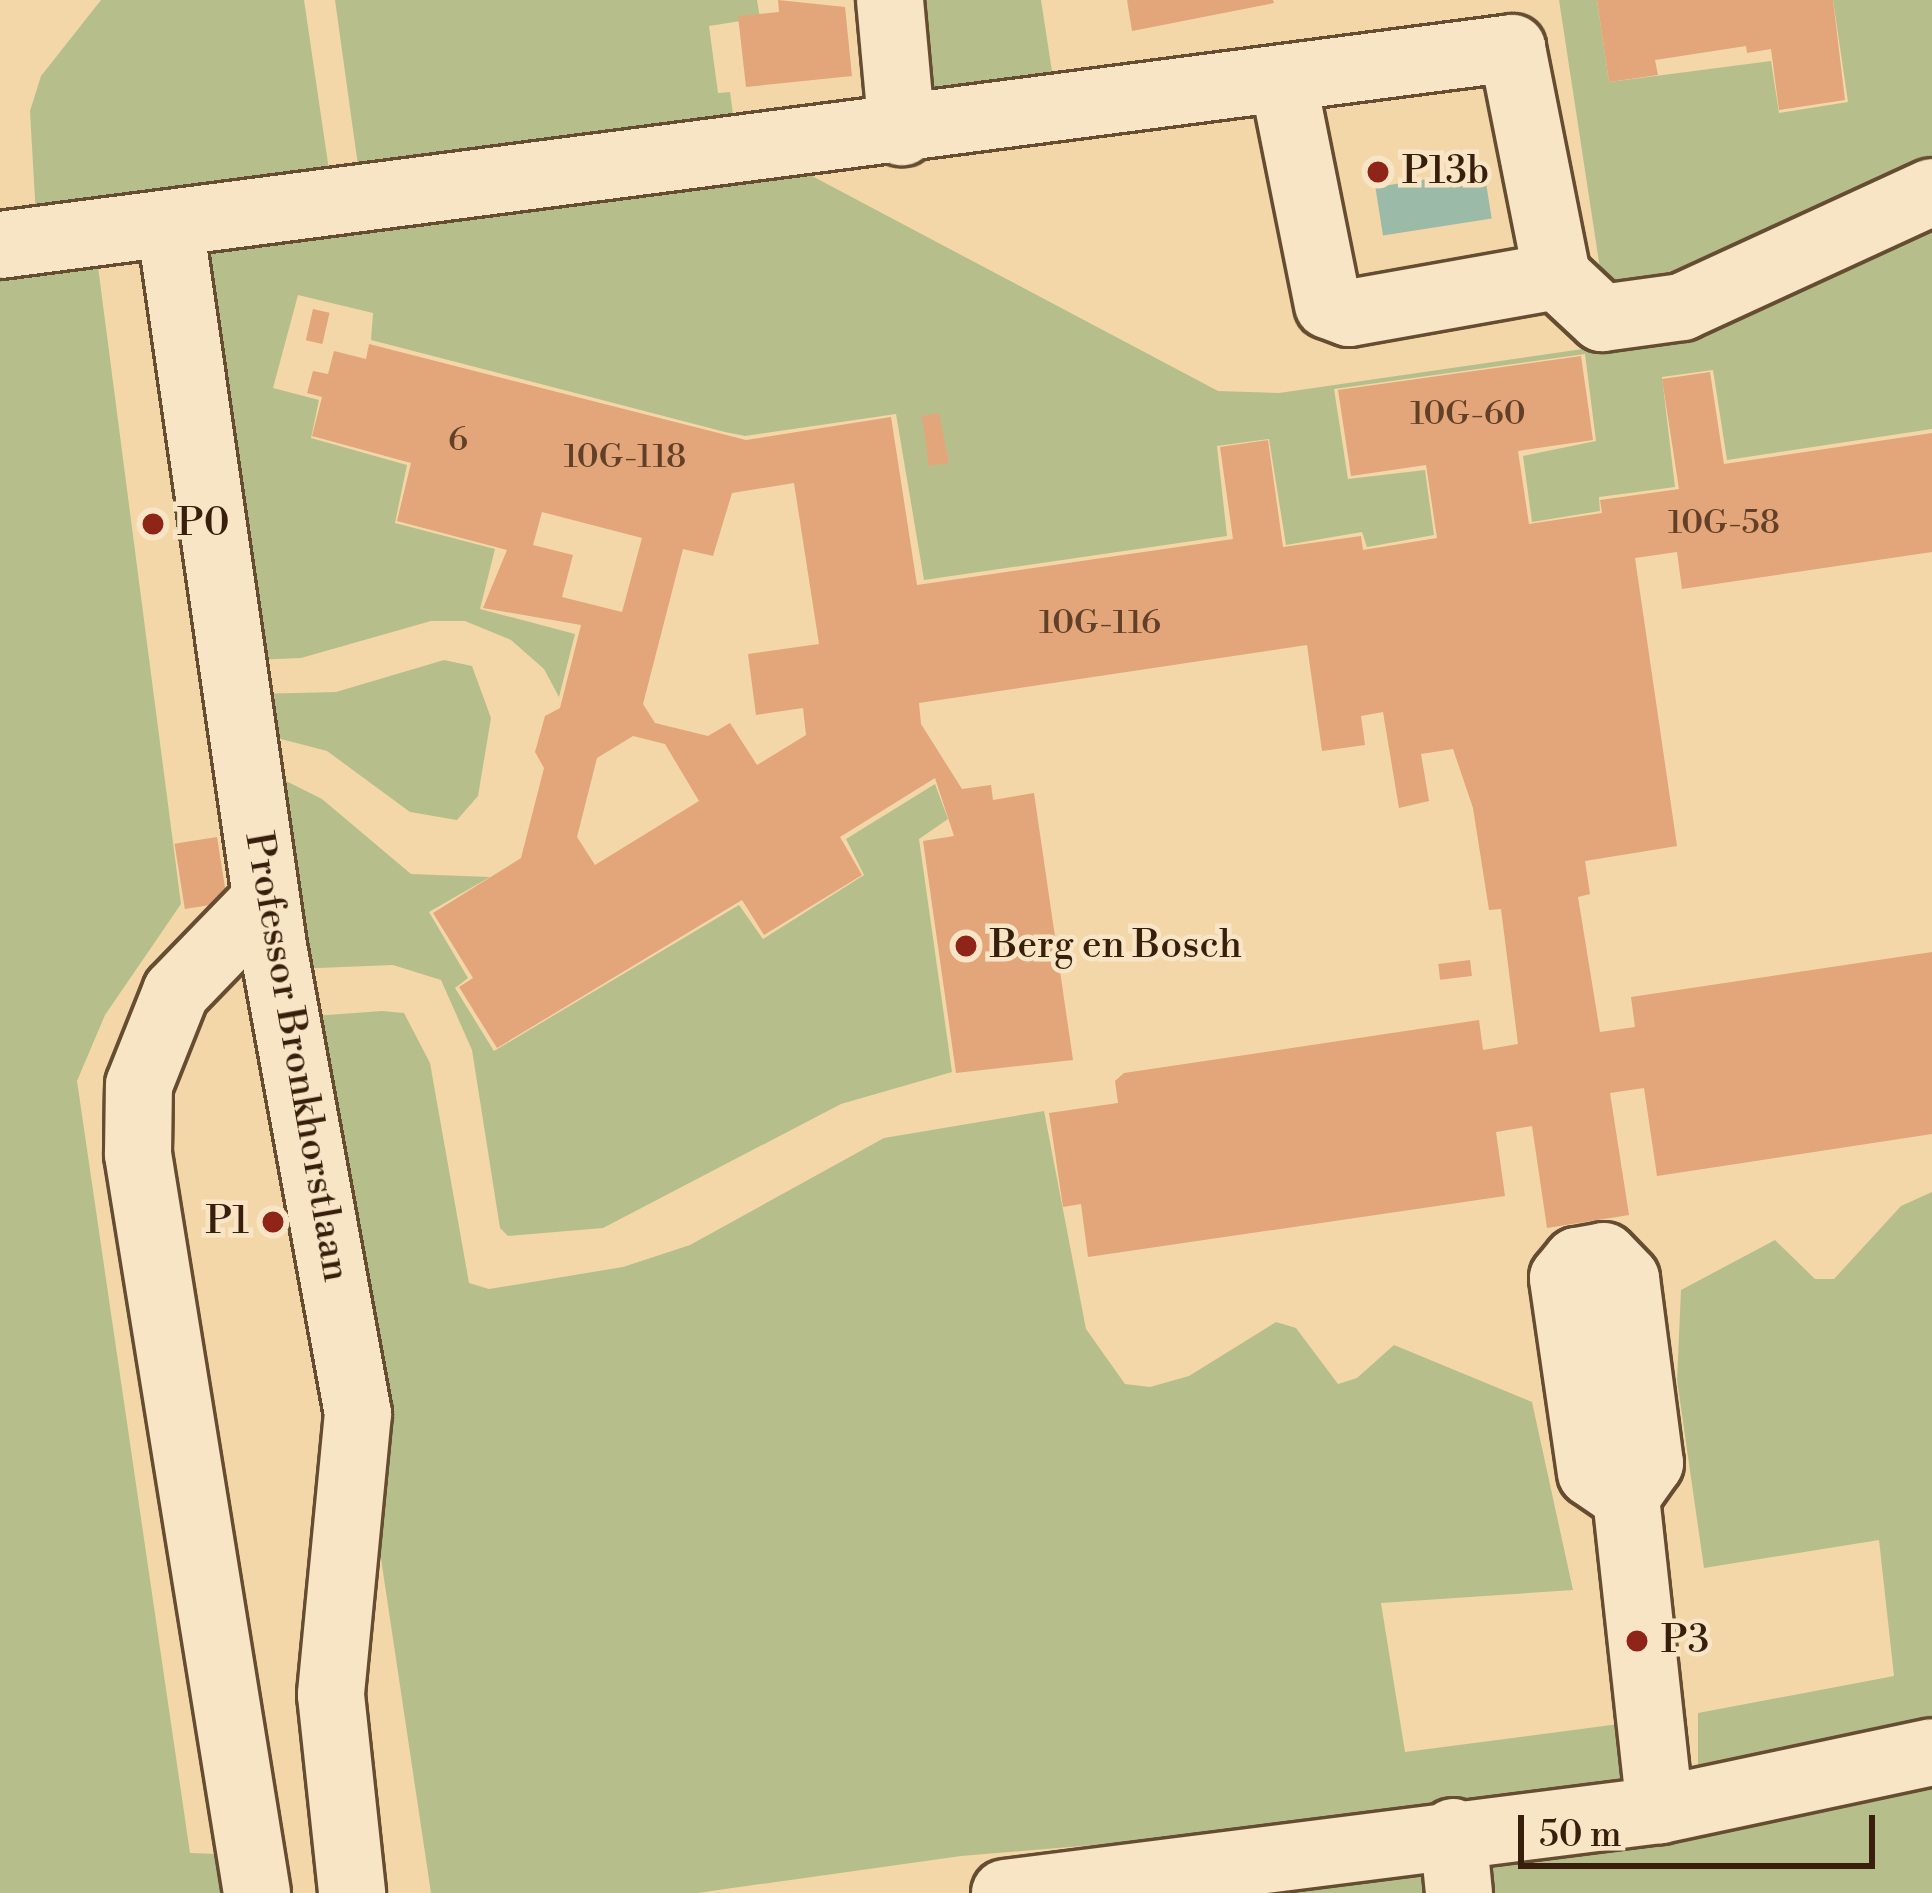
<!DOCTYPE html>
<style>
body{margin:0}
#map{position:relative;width:1932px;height:1893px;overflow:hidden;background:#f3d7a8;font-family:"Libre Bodoni",serif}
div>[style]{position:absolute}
.green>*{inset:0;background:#b6bf8b}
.water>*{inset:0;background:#9bbaa8;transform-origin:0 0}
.building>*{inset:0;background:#e3a57a;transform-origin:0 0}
.roads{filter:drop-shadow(3px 0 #664d32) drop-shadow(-3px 0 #664d32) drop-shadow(0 3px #664d32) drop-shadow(0 -3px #664d32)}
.minor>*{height:66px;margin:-33px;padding:0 33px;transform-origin:33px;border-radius:33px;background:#f7e5c6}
.dots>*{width:33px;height:33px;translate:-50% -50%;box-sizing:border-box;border:6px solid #f7e5c6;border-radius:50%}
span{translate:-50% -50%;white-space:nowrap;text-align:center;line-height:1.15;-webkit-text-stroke:9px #f7e5c6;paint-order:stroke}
.number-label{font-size:33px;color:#624027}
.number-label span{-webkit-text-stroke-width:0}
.poi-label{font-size:39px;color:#371f0b}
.left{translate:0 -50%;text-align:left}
.right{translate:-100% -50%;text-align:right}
.street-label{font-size:39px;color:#371f0b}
.scale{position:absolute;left:1518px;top:1815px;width:357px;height:54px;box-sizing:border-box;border:6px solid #371f0b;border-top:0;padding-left:15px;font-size:36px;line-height:42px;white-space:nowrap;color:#371f0b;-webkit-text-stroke:9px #f7e5c6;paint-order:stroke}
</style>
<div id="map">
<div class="green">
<div style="clip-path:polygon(101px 0,304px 0,330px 177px,36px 217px,30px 111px,41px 76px)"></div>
<div style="clip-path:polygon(335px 0,757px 0,760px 18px,709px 26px,718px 93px,730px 92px,734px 121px,359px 173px)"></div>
<div style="clip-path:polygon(911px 0,1041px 0,1053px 78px,921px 95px)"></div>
<div style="clip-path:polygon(1559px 0,1597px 0,1609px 82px,1771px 61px,1779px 113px,1848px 102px,1833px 0,1932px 0,1932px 179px,1739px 261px,1604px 295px)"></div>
<div style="clip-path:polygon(795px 167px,1218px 391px,1279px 393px,1624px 343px,1932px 210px,1932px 429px,1727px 460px,1713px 370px,1662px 377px,1675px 487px,1599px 497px,1600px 511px,1532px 522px,1523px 456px,1596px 441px,1585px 354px,1334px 389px,1348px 479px,1425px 470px,1434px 535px,1367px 547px,1362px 532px,1286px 545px,1269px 439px,1217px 446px,1227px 536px,924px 580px,896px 414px,745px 436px,725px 432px,371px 340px,373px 313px,298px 295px,273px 388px,319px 400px,311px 438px,407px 465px,395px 523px,495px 549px,480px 609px,575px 634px,559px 697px,544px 669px,511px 640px,465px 621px,431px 621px,301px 658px,253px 660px,186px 247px)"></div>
<div style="clip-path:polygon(97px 259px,181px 904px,105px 1015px,77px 1081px,190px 1853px,219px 1854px,227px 1893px,0 1893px,0 271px)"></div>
<div style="clip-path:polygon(444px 660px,472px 666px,491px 718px,478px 796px,457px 820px,410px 812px,327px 751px,258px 733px,252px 694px,336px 692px)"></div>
<div style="clip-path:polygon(264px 770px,322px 799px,411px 874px,490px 877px,429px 912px,468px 978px,455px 988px,494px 1051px,739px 905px,763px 939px,864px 875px,846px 839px,935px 784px,948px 819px,919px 839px,952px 1072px,841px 1104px,603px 1228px,508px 1236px,500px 1228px,472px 1050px,441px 980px,393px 965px,293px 969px)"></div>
<div style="clip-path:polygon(382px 1011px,404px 1013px,430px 1063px,469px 1283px,489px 1289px,623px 1267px,690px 1245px,884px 1138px,1044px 1111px,1086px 1329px,1125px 1384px,1150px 1387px,1189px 1376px,1276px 1322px,1296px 1328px,1338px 1384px,1357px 1378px,1394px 1345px,1532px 1402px,1573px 1590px,1381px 1603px,1405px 1752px,1619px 1724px,1628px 1801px,961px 1856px,697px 1893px,431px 1893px,300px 1017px)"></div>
<div style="clip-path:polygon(1932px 1192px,1932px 1729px,1698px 1788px,1698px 1713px,1894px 1676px,1879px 1540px,1704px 1568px,1677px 1380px,1681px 1290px,1775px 1240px,1815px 1279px,1834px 1279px,1901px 1206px)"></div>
<div style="clip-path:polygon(1932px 1777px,1932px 1893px,1079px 1893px)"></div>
</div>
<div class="water">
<div style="left:1484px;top:170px;width:49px;height:110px;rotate:81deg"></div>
</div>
<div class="building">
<div style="clip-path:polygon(778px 0,845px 7px,852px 76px,746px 87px,738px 16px,779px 12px)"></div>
<div style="clip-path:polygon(1127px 0,1273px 0,1274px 3px,1132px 31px)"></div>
<div style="clip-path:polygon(1597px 0,1833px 0,1845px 100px,1779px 110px,1771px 49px,1747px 53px,1746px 46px,1655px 60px,1658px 75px,1609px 82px)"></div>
<div style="left:313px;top:309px;width:17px;height:32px;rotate:13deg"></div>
<div style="clip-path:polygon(evenodd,369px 344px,746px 440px,891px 417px,917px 585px,1233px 539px,1220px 447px,1268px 440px,1283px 547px,1361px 536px,1363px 550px,1437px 538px,1426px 465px,1351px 476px,1338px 390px,1581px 356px,1593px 440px,1518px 451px,1529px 524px,1602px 513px,1600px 500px,1679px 489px,1662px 379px,1710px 372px,1724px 464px,1932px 433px,1932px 552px,1682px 589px,1677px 552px,1635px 558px,1677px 846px,1585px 861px,1590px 894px,1578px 897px,1600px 1032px,1635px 1027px,1631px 997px,1932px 952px,1932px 1134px,1657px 1176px,1644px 1088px,1610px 1093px,1629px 1215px,1547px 1228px,1532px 1126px,1496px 1132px,1505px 1196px,1088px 1257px,1081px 1204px,1063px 1207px,1049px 1113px,1118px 1103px,1115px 1081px,1124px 1073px,1479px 1020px,1483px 1050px,1518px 1044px,1501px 909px,1489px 910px,1473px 808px,1453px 749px,1421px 754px,1429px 801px,1399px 808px,1383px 712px,1361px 716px,1365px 745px,1322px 751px,1307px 645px,919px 703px,921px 724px,962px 789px,991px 785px,993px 800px,1034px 793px,1073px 1060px,956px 1073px,923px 841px,954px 836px,935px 778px,840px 837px,862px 875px,764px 935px,742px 900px,497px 1048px,459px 987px,473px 978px,433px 913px,521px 858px,544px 768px,535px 752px,545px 716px,560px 708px,581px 625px,483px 608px,507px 550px,397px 521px,411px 463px,312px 436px,322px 397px,307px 393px,313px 371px,328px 374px,334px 351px,366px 359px,369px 344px,794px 483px,819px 644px,748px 654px,756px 715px,803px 708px,806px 735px,757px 765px,730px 723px,708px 736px,655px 723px,643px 704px,683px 549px,713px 556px,732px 493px,794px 483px,369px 344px,542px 512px,642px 538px,622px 612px,562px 597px,573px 555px,533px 545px,542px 512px,369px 344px,633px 736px,665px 744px,699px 801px,595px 865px,577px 837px,597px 758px,633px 736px)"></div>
<div style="clip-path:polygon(939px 413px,949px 463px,929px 466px,922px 416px)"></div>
<div style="left:217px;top:837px;width:66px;height:43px;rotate:81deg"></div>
<div style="left:1470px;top:960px;width:16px;height:32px;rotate:83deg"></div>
</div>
<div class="roads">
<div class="minor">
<div style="left:890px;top:0;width:133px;rotate:84.8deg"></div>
<div style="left:170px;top:224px;width:729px;rotate:81.88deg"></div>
<div style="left:273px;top:946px;width:475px;rotate:79.7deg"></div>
<div style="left:358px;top:1413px;width:283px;rotate:95.5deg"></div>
<div style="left:331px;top:1695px;width:199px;rotate:83.9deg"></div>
<div style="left:0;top:245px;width:1525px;rotate:-7.42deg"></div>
<div style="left:1512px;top:48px;width:232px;rotate:78.8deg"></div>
<div style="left:1557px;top:276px;width:211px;rotate:169.9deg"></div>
<div style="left:1349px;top:313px;width:22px;rotate:-159deg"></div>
<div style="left:1328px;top:305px;width:230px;rotate:-101.3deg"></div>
<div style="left:1557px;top:276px;width:62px;rotate:43deg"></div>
<div style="left:1602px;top:318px;width:81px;rotate:-7.8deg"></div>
<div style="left:1682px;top:307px;width:275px;rotate:-24.7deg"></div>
<div style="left:1626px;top:1497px;width:42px;rotate:-145.6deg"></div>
<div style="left:1591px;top:1473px;width:197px;rotate:-98.2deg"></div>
<div style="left:1563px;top:1278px;width:22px;rotate:-51deg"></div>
<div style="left:1577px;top:1261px;width:27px;rotate:-10deg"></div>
<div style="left:1604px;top:1256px;width:32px;rotate:46deg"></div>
<div style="left:1626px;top:1279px;width:186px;rotate:82.6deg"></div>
<div style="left:1650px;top:1463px;width:42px;rotate:125.2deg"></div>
<div style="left:1626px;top:1497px;width:315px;rotate:83.8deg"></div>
<div style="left:1453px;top:1832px;width:61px;rotate:84.4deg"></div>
<div style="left:257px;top:1893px;width:749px;rotate:-99.15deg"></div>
<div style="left:138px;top:1154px;width:69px;rotate:-89.2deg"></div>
<div style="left:139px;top:1085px;width:100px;rotate:-68.3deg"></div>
<div style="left:176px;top:992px;width:129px;rotate:-45.9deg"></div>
<div style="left:1005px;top:1893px;width:660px;rotate:-7.22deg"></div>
<div style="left:1660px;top:1810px;width:278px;rotate:-12deg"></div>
</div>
</div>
<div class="dots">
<div style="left:1378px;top:172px;background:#8f2418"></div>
<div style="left:153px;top:524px;background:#8f2418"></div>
<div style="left:966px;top:946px;background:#8f2418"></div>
<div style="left:273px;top:1222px;background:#8f2418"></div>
<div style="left:1637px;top:1641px;background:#8f2418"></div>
</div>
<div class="number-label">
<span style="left:1468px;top:415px">10G-60</span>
<span style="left:458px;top:441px">6</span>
<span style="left:625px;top:458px">10G-118</span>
<span style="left:1724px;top:524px">10G-58</span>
<span style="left:1100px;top:624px">10G-116</span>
</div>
<div class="poi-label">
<span class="left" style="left:1402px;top:172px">P13b</span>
<span class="left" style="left:177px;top:524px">P0</span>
<span class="left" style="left:990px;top:946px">Berg en Bosch</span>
<span class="right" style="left:249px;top:1222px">P1</span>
<span class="left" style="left:1661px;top:1641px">P3</span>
</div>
<div class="street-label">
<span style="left:296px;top:1057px;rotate:80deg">Professor Bronkhorstlaan</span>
</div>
<div class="scale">50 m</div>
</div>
